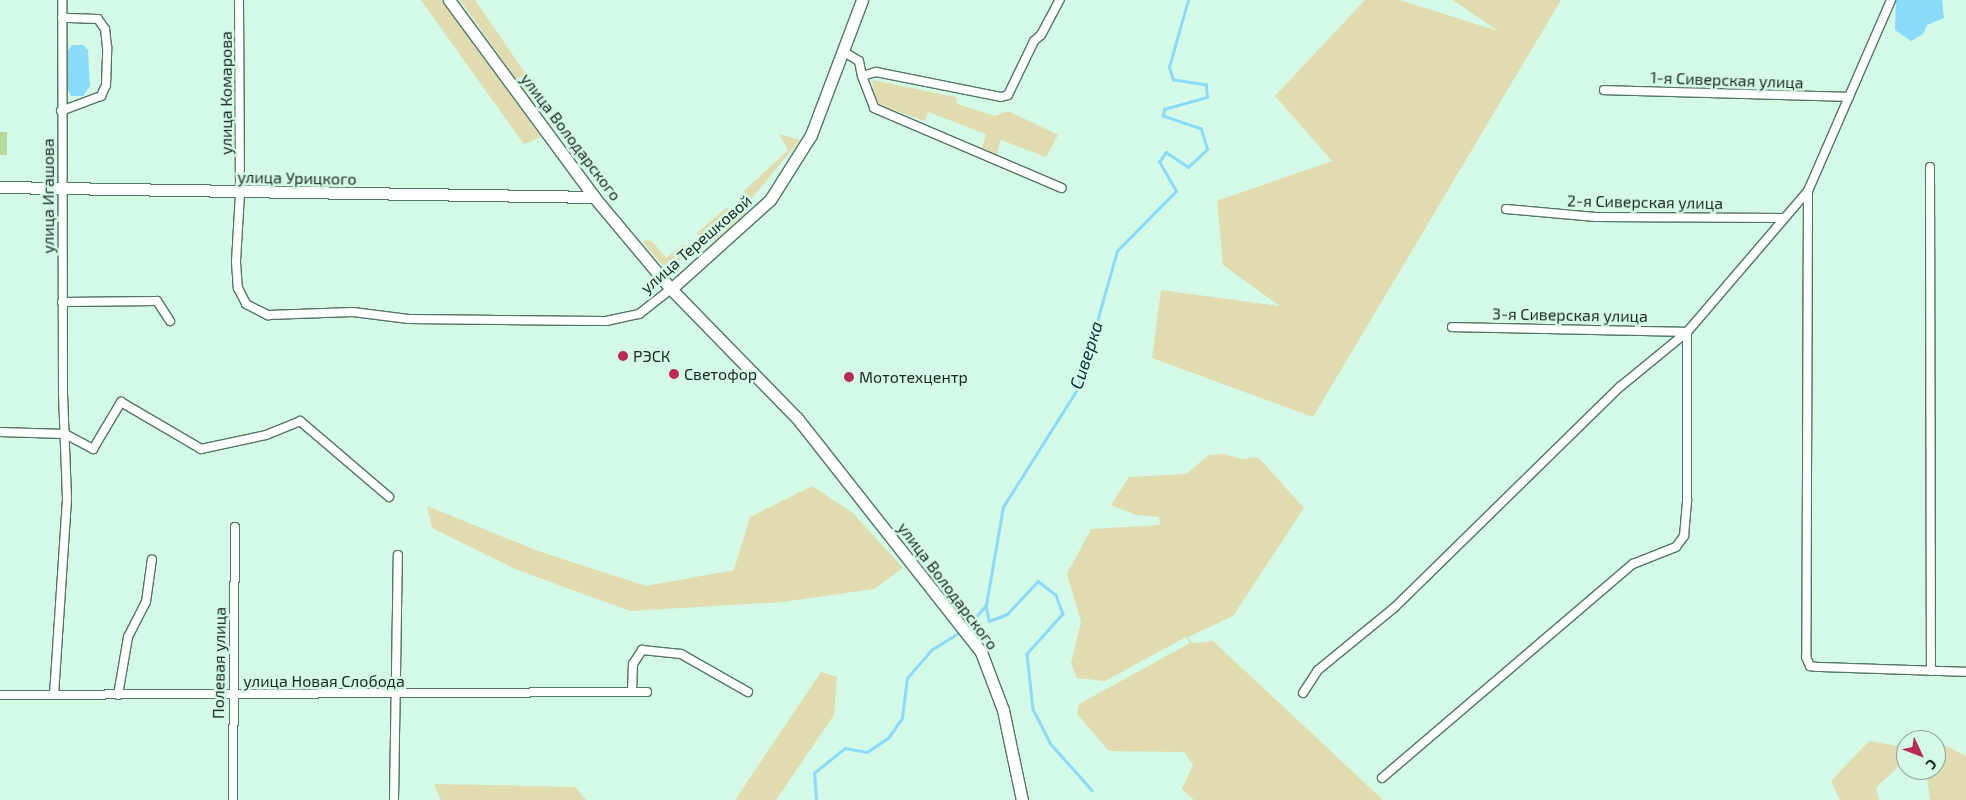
<!DOCTYPE html>
<meta charset="utf-8">
<style>
body{margin:0}
#map{position:relative;width:1966px;height:800px;overflow:hidden;background:#d4f9e6;font-family:"Exo 2",sans-serif}
div>[style]{position:absolute}
.green>*{inset:0;background:#e1dbb0}
.water>*{inset:0;background:#8bdaf9}
.stream>*{height:2.5px;margin:-1.25px;padding:0 1.25px;transform-origin:1.25px;border-radius:1.25px;background:#8bdaf9}
.building>*{inset:0;background:#b6d89c;transform-origin:0 0}
.roads{filter:drop-shadow(1px 0 #547666) drop-shadow(-1px 0 #547666) drop-shadow(0 1px #547666) drop-shadow(0 -1px #547666)}
.street>*{height:8px;margin:-4px;padding:0 4px;transform-origin:4px;border-radius:4px;background:#fff}
.secondary>*{height:11px;margin:-5.5px;padding:0 5.5px;transform-origin:5.5px;border-radius:5.5px;background:#fff}
.dots>*{width:14px;height:14px;translate:-50% -50%;box-sizing:border-box;border:2px solid #d4f9e6;border-radius:50%}
span{translate:-50% -50%;white-space:nowrap;text-align:center;line-height:1.15;-webkit-text-stroke:5px #d4f9e6;paint-order:stroke}
.street-label{font-size:16px;color:#1b2922}
.poi-label{font-size:16px;color:#1b2922}
.left{translate:0 -50%;text-align:left}
.water-label{font-size:18px;color:#0a303d;font-style:italic}
.north{position:absolute;left:1896px;top:730px;width:50px;height:50px;box-sizing:border-box;background:#d4f9e6;border:1px solid #8aa698;border-radius:50%;rotate:133deg;font-size:14px;font-weight:700;line-height:20px;text-align:center;color:#1b2922}
.north::after{content:'';display:block;margin:auto;width:18px;height:22px;background:#b92a56;clip-path:polygon(50% 0,100% 100%,50% 72%,0 100%)}
</style>
<div id="map">
<div class="green">
<div style="clip-path:polygon(421px 0,441px 0,541px 137px,524px 144px)"></div>
<div style="clip-path:polygon(460px 0,475px 0,541px 96px,532px 102px)"></div>
<div style="clip-path:polygon(1365px 0,1400px 0,1498px 31px,1453px 0,1561px 0,1313px 417px,1152px 358px,1161px 290px,1280px 306px,1223px 265px,1217px 201px,1332px 161px,1275px 96px)"></div>
<div style="clip-path:polygon(872px 80px,956px 97px,957px 104px,995px 116px,1008px 111px,1058px 135px,1046px 157px,1001px 140px,996px 155px,982px 148px,986px 134px,928px 112px,925px 121px,876px 104px)"></div>
<div style="clip-path:polygon(779px 134px,800px 140px,752px 198px,745px 199px,743px 192px,788px 150px)"></div>
<div style="clip-path:polygon(726px 208px,746px 213px,714px 241px,699px 237px,697px 233px)"></div>
<div style="clip-path:polygon(646px 240px,652px 241px,666px 258px,683px 244px,691px 250px,671px 267px,661px 264px,643px 242px)"></div>
<div style="clip-path:polygon(1224px 454px,1242px 459px,1258px 457px,1304px 508px,1233px 616px,1188px 637px,1192px 643px,1213px 641px,1383px 800px,1194px 800px,1182px 789px,1193px 765px,1184px 752px,1109px 751px,1077px 714px,1079px 704px,1190px 643px,1186px 637px,1105px 681px,1077px 678px,1071px 664px,1081px 621px,1067px 574px,1091px 529px,1160px 525px,1159px 517px,1136px 515px,1111px 505px,1129px 477px,1186px 474px,1209px 455px)"></div>
<div style="clip-path:polygon(812px 486px,853px 513px,903px 568px,874px 589px,783px 602px,630px 611px,515px 569px,432px 528px,427px 506px,538px 551px,646px 586px,734px 570px,750px 517px)"></div>
<div style="clip-path:polygon(821px 672px,837px 677px,834px 715px,776px 800px,735px 800px)"></div>
<div style="clip-path:polygon(1869px 741px,1898px 746px,1906px 751px,1906px 759px,1876px 788px,1879px 800px,1840px 800px,1831px 781px)"></div>
<div style="clip-path:polygon(1936px 741px,1966px 756px,1966px 800px,1930px 800px,1926px 770px,1936px 770px)"></div>
<div style="clip-path:polygon(434px 784px,575px 787px,586px 800px,441px 800px)"></div>
</div>
<div class="water">
<div style="clip-path:polygon(1896px 0,1942px 0,1944px 18px,1927px 25px,1923px 34px,1911px 41px,1895px 30px)"></div>
<div style="clip-path:polygon(72px 45px,83px 45px,88px 50px,90px 86px,83px 96px,71px 96px,68px 90px,65px 55px)"></div>
</div>
<div class="stream">
<div style="left:986px;top:605px;width:16px;rotate:79deg"></div>
<div style="left:989px;top:621px;width:19px;rotate:-21deg"></div>
<div style="left:1007px;top:614px;width:45px;rotate:-46.8deg"></div>
<div style="left:1038px;top:581px;width:23px;rotate:38deg"></div>
<div style="left:1056px;top:595px;width:20px;rotate:70deg"></div>
<div style="left:1063px;top:614px;width:54px;rotate:132deg"></div>
<div style="left:1027px;top:654px;width:55px;rotate:83.8deg"></div>
<div style="left:1033px;top:709px;width:38px;rotate:63deg"></div>
<div style="left:1050px;top:743px;width:63px;rotate:48.2deg"></div>
<div style="left:967px;top:627px;width:29px;rotate:-49deg"></div>
<div style="left:986px;top:605px;width:99px;rotate:-80.2deg"></div>
<div style="left:1003px;top:507px;width:141px;rotate:-57.8deg"></div>
<div style="left:1078px;top:388px;width:142px;rotate:-74.1deg"></div>
<div style="left:1117px;top:251px;width:84px;rotate:-45.5deg"></div>
<div style="left:1176px;top:191px;width:34px;rotate:-120deg"></div>
<div style="left:1159px;top:162px;width:12px;rotate:-55deg"></div>
<div style="left:1166px;top:152px;width:27px;rotate:34deg"></div>
<div style="left:1188px;top:167px;width:26px;rotate:-43deg"></div>
<div style="left:1207px;top:149px;width:21px;rotate:-107deg"></div>
<div style="left:1201px;top:129px;width:40px;rotate:-161.1deg"></div>
<div style="left:1163px;top:116px;width:7px;rotate:-82deg"></div>
<div style="left:1164px;top:109px;width:45px;rotate:-15.6deg"></div>
<div style="left:1207px;top:97px;width:12px;rotate:-95deg"></div>
<div style="left:1206px;top:85px;width:33px;rotate:-171deg"></div>
<div style="left:1173px;top:80px;width:14px;rotate:-107deg"></div>
<div style="left:1169px;top:67px;width:70px;rotate:-74.2deg"></div>
<div style="left:816px;top:800px;width:27px;rotate:-94deg"></div>
<div style="left:814px;top:773px;width:40px;rotate:-39deg"></div>
<div style="left:845px;top:748px;width:22px;rotate:10deg"></div>
<div style="left:867px;top:752px;width:25px;rotate:-34deg"></div>
<div style="left:888px;top:738px;width:24px;rotate:-55deg"></div>
<div style="left:902px;top:718px;width:40px;rotate:-82.9deg"></div>
<div style="left:907px;top:678px;width:37px;rotate:-49deg"></div>
<div style="left:931px;top:650px;width:34px;rotate:-32deg"></div>
</div>
<div class="building">
<div style="left:0;top:132px;width:7px;height:23px"></div>
</div>
<div class="roads">
<div class="street">
<div style="left:239px;top:0;width:194px;rotate:89.7deg"></div>
<div style="left:240px;top:194px;width:68px;rotate:93.4deg"></div>
<div style="left:236px;top:262px;width:26px;rotate:86deg"></div>
<div style="left:238px;top:288px;width:18px;rotate:63deg"></div>
<div style="left:246px;top:304px;width:25px;rotate:27deg"></div>
<div style="left:268px;top:315px;width:85px;rotate:-2deg"></div>
<div style="left:353px;top:312px;width:56px;rotate:7.1deg"></div>
<div style="left:409px;top:319px;width:197px;rotate:0.6deg"></div>
<div style="left:606px;top:321px;width:34px;rotate:-12deg"></div>
<div style="left:639px;top:314px;width:41px;rotate:-38deg"></div>
<div style="left:844px;top:52px;width:17px;rotate:31deg"></div>
<div style="left:859px;top:61px;width:15px;rotate:79deg"></div>
<div style="left:862px;top:76px;width:15px;rotate:-16deg"></div>
<div style="left:876px;top:72px;width:127px;rotate:11.3deg"></div>
<div style="left:1001px;top:97px;width:7px;rotate:-16deg"></div>
<div style="left:1008px;top:95px;width:60px;rotate:-64.3deg"></div>
<div style="left:1034px;top:41px;width:9px;rotate:-41deg"></div>
<div style="left:1041px;top:35px;width:40px;rotate:-62deg"></div>
<div style="left:862px;top:76px;width:34px;rotate:69deg"></div>
<div style="left:874px;top:108px;width:204px;rotate:23.1deg"></div>
<div style="left:1604px;top:90px;width:245px;rotate:1.6deg"></div>
<div style="left:61px;top:111px;width:43px;rotate:-20.6deg"></div>
<div style="left:101px;top:96px;width:12px;rotate:-66deg"></div>
<div style="left:106px;top:85px;width:38px;rotate:-88deg"></div>
<div style="left:107px;top:47px;width:18px;rotate:-96deg"></div>
<div style="left:105px;top:29px;width:12px;rotate:-125deg"></div>
<div style="left:98px;top:19px;width:36px;rotate:-178deg"></div>
<div style="left:1930px;top:167px;width:504px;rotate:89.89deg"></div>
<div style="left:1808px;top:191px;width:466px;rotate:90.2deg"></div>
<div style="left:1806px;top:657px;width:10px;rotate:66deg"></div>
<div style="left:1810px;top:666px;width:7px;rotate:8deg"></div>
<div style="left:1817px;top:667px;width:149px;rotate:1.9deg"></div>
<div style="left:1506px;top:209px;width:90px;rotate:5.1deg"></div>
<div style="left:1596px;top:217px;width:188px;rotate:0.3deg"></div>
<div style="left:62px;top:302px;width:95px;rotate:-0.6deg"></div>
<div style="left:157px;top:301px;width:24px;rotate:57deg"></div>
<div style="left:1452px;top:327px;width:235px;rotate:1.2deg"></div>
<div style="left:0;top:432px;width:65px;rotate:1.8deg"></div>
<div style="left:65px;top:434px;width:32px;rotate:28deg"></div>
<div style="left:93px;top:449px;width:55px;rotate:-59.2deg"></div>
<div style="left:121px;top:402px;width:93px;rotate:30.4deg"></div>
<div style="left:201px;top:449px;width:66px;rotate:-12.2deg"></div>
<div style="left:266px;top:435px;width:37px;rotate:-22deg"></div>
<div style="left:300px;top:421px;width:117px;rotate:40.5deg"></div>
<div style="left:632px;top:692px;width:28px;rotate:-88deg"></div>
<div style="left:633px;top:664px;width:17px;rotate:-57deg"></div>
<div style="left:642px;top:650px;width:39px;rotate:6deg"></div>
<div style="left:681px;top:654px;width:77px;rotate:29.6deg"></div>
<div style="left:1303px;top:693px;width:27px;rotate:-57deg"></div>
<div style="left:1318px;top:670px;width:99px;rotate:-39.3deg"></div>
<div style="left:1395px;top:607px;width:316px;rotate:-44.4deg"></div>
<div style="left:1621px;top:386px;width:85px;rotate:-39.3deg"></div>
<div style="left:1687px;top:332px;width:186px;rotate:-49.4deg"></div>
<div style="left:1808px;top:191px;width:208px;rotate:-66.5deg"></div>
<div style="left:0;top:695px;width:647px;rotate:-0.27deg"></div>
<div style="left:54px;top:695px;width:197px;rotate:-86.2deg"></div>
<div style="left:67px;top:498px;width:106px;rotate:-92.2deg"></div>
<div style="left:63px;top:392px;width:392px;rotate:-90.1deg"></div>
<div style="left:118px;top:695px;width:59px;rotate:-80.2deg"></div>
<div style="left:128px;top:637px;width:39px;rotate:-63deg"></div>
<div style="left:146px;top:602px;width:43px;rotate:-82.1deg"></div>
<div style="left:1382px;top:778px;width:330px;rotate:-40.5deg"></div>
<div style="left:1633px;top:564px;width:46px;rotate:-21.6deg"></div>
<div style="left:1676px;top:547px;width:14px;rotate:-54deg"></div>
<div style="left:1684px;top:536px;width:37px;rotate:-85deg"></div>
<div style="left:1687px;top:499px;width:167px;rotate:-90deg"></div>
<div style="left:233px;top:800px;width:273px;rotate:-89.6deg"></div>
<div style="left:394px;top:800px;width:245px;rotate:-89.1deg"></div>
</div>
<div class="secondary">
<div style="left:449px;top:0;width:245px;rotate:53.6deg"></div>
<div style="left:594px;top:197px;width:120px;rotate:50.1deg"></div>
<div style="left:671px;top:289px;width:180px;rotate:45.7deg"></div>
<div style="left:797px;top:418px;width:298px;rotate:51.8deg"></div>
<div style="left:981px;top:652px;width:62px;rotate:69.2deg"></div>
<div style="left:1003px;top:710px;width:92px;rotate:78.1deg"></div>
<div style="left:0;top:187px;width:594px;rotate:0.96deg"></div>
<div style="left:671px;top:289px;width:133px;rotate:-42deg"></div>
<div style="left:770px;top:200px;width:77px;rotate:-57.8deg"></div>
<div style="left:811px;top:135px;width:144px;rotate:-69.3deg"></div>
</div>
</div>
<div class="dots">
<div style="left:623px;top:356px;background:#b92a56"></div>
<div style="left:674px;top:374px;background:#b92a56"></div>
<div style="left:849px;top:377px;background:#b92a56"></div>
</div>
<div class="street-label">
<span style="left:1727px;top:80px;rotate:2deg">1-я Сиверская улица</span>
<span style="left:226px;top:93px;rotate:-90deg">улица Комарова</span>
<span style="left:571px;top:137px;rotate:53deg">улица Володарского</span>
<span style="left:297px;top:178px;rotate:1deg">улица Урицкого</span>
<span style="left:48px;top:196px;rotate:-90deg">улица Игашова</span>
<span style="left:1645px;top:202px;rotate:1deg">2-я Сиверская улица</span>
<span style="left:696px;top:244px;rotate:-41deg">улица Терешковой</span>
<span style="left:1570px;top:315px;rotate:1deg">3-я Сиверская улица</span>
<span style="left:948px;top:586px;rotate:53deg">улица Володарского</span>
<span style="left:219px;top:663px;rotate:-89deg">Полевая улица</span>
<span style="left:324px;top:681px">улица Новая Слобода</span>
</div>
<div class="poi-label">
<span class="left" style="left:633px;top:356px">РЭСК</span>
<span class="left" style="left:684px;top:374px">Светофор</span>
<span class="left" style="left:859px;top:377px">Мототехцентр</span>
</div>
<div class="water-label">
<span style="left:1086px;top:355px;rotate:-72deg">Сиверка</span>
</div>
<div class="north">С</div>
</div>
